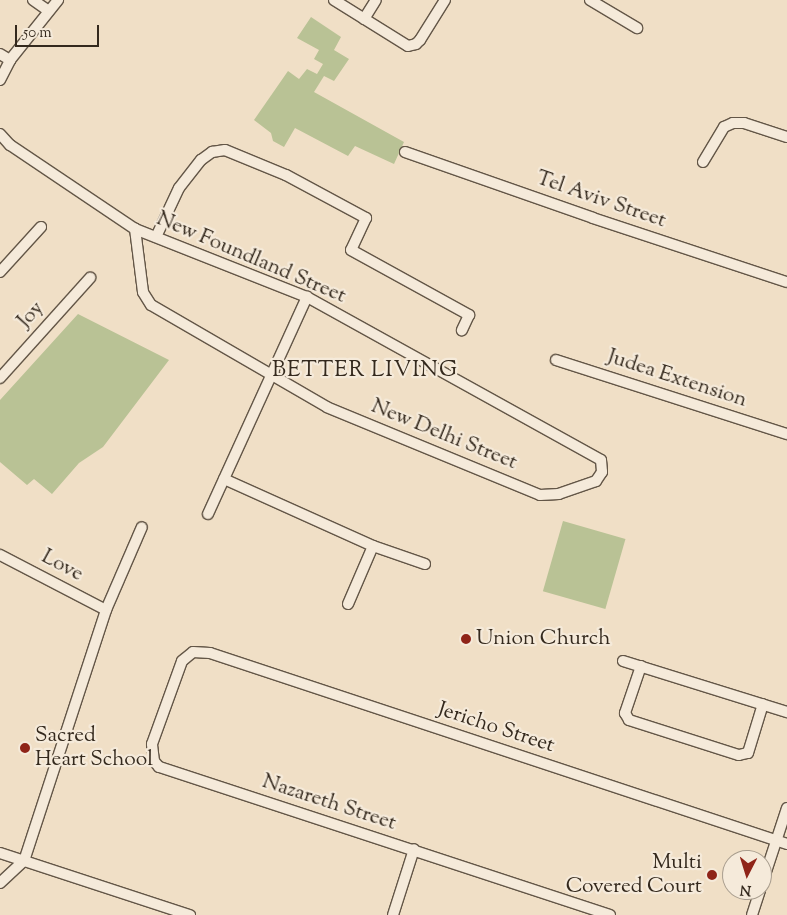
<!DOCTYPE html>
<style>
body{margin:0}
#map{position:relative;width:787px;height:915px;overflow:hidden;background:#f0dfc6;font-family:"Sorts Mill Goudy",serif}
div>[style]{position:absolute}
.green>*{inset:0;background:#b9c295;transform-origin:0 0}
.roads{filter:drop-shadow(1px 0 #635647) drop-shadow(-1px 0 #635647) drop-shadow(0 1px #635647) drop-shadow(0 -1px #635647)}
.minor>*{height:10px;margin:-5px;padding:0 5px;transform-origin:5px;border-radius:5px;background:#f5eada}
.dots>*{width:14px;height:14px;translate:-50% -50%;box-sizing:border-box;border:2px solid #f5eada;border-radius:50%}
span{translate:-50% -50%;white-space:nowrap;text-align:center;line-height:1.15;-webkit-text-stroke:4.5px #f5eada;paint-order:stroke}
.street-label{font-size:21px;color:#34291d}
.poi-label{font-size:21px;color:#34291d}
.left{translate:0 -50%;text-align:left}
.right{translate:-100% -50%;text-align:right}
.neighbourhood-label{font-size:22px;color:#34291d;letter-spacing:1px}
.north{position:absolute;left:722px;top:850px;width:50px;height:50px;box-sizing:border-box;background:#f5eada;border:1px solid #a89d8e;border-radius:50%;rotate:185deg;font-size:14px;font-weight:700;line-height:20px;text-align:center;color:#34291d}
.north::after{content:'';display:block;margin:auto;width:18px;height:22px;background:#8f2418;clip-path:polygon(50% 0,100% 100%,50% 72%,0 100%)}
.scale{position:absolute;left:15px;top:25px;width:84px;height:22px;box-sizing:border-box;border:2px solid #34291d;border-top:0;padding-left:6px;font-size:15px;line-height:18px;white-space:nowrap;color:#34291d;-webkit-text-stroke:4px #f5eada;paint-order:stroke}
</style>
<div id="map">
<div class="green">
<div style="clip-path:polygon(311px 17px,341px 37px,334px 50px,349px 59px,334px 81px,324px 76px,314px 92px,404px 142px,394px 164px,355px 146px,348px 156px,295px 128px,284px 147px,273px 141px,271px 133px,254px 120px,288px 71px,299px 79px,307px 69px,317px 74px,323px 64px,314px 59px,319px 50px,297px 38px)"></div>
<div style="clip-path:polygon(78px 314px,169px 360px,103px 447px,79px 463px,52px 494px,34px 479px,27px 485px,0 462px,0 400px)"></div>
<div style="left:563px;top:521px;width:65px;height:73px;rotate:16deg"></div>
</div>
<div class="roads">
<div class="minor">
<div style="left:33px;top:0;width:19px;rotate:35deg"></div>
<div style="left:334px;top:0;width:87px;rotate:31.9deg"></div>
<div style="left:408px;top:46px;width:8px;rotate:-14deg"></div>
<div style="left:416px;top:44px;width:6px;rotate:-45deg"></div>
<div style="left:420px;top:40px;width:47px;rotate:-58deg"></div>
<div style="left:590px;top:0;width:55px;rotate:30.8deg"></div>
<div style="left:364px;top:19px;width:22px;rotate:-58deg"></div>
<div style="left:0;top:54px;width:12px;rotate:31deg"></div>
<div style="left:0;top:80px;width:22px;rotate:-63deg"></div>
<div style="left:10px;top:60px;width:77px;rotate:-51.3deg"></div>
<div style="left:0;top:134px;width:15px;rotate:48deg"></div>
<div style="left:10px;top:145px;width:151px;rotate:33.9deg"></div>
<div style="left:135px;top:229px;width:185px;rotate:21.6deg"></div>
<div style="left:307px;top:297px;width:336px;rotate:29deg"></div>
<div style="left:601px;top:460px;width:12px;rotate:85deg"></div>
<div style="left:602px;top:472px;width:11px;rotate:124deg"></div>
<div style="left:596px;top:481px;width:39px;rotate:161deg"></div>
<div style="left:559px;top:494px;width:19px;rotate:177deg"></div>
<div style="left:540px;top:495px;width:230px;rotate:-157.6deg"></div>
<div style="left:327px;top:407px;width:203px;rotate:-149.9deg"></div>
<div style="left:151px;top:305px;width:15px;rotate:-122deg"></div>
<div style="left:143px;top:292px;width:64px;rotate:-97.2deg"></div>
<div style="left:405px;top:152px;width:199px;rotate:19.3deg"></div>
<div style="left:593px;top:218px;width:204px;rotate:18.3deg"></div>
<div style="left:703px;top:162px;width:41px;rotate:-59deg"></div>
<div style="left:724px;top:127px;width:10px;rotate:-24deg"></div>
<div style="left:733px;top:123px;width:11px"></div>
<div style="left:744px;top:123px;width:45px;rotate:18deg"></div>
<div style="left:156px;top:237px;width:54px;rotate:-64.9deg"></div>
<div style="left:179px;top:188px;width:36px;rotate:-52deg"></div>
<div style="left:201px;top:160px;width:14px;rotate:-36deg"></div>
<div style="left:212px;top:152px;width:13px;rotate:-9deg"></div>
<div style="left:225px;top:150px;width:66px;rotate:22.3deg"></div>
<div style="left:286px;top:175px;width:91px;rotate:28.3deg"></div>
<div style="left:366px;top:218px;width:35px;rotate:115deg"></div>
<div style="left:351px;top:250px;width:135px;rotate:28.8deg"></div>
<div style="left:469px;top:315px;width:17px;rotate:115deg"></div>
<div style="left:0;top:272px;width:61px;rotate:-47.7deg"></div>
<div style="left:556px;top:360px;width:243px;rotate:17.8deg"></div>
<div style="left:0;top:378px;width:135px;rotate:-48deg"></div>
<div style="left:224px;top:479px;width:163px;rotate:24.2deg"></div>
<div style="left:373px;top:546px;width:55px;rotate:19.1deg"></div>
<div style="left:208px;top:514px;width:239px;rotate:-65.5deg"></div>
<div style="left:0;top:555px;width:119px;rotate:27.4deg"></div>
<div style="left:348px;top:604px;width:63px;rotate:-66.7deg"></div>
<div style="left:623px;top:661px;width:172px;rotate:17.3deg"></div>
<div style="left:641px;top:666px;width:50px;rotate:108.8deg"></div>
<div style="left:625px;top:713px;width:8px;rotate:60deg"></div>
<div style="left:629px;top:720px;width:115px;rotate:17.7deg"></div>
<div style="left:739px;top:755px;width:9px;rotate:-13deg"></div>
<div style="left:748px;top:753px;width:51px;rotate:-73deg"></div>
<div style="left:0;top:853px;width:200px;rotate:18.1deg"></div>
<div style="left:0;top:883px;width:33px;rotate:-43deg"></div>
<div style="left:24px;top:861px;width:264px;rotate:-71.9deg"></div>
<div style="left:106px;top:610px;width:90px;rotate:-66.6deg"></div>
<div style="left:762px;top:884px;width:80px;rotate:-71.8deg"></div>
<div style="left:393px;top:915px;width:69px;rotate:-72.3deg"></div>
<div style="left:610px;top:915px;width:475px;rotate:-161.8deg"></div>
<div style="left:159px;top:767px;width:8px;rotate:-130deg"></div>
<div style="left:154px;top:761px;width:17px;rotate:-97deg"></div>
<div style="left:152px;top:744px;width:88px;rotate:-70.1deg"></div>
<div style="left:182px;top:661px;width:14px;rotate:-39deg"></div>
<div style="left:193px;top:652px;width:17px;rotate:3deg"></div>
<div style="left:210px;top:653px;width:608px;rotate:18.32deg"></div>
<div style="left:752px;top:915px;width:26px;rotate:-72deg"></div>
</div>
</div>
<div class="dots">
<div style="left:466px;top:639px;background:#8f2418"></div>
<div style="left:25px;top:748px;background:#8f2418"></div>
<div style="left:712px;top:875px;background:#8f2418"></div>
</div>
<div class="street-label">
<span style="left:601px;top:200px;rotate:19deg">Tel Aviv Street</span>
<span style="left:251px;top:258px;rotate:23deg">New Foundland Street</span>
<span style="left:31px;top:315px;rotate:-48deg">Joy</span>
<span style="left:677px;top:379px;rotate:18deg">Judea Extension</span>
<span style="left:444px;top:435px;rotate:22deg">New Delhi Street</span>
<span style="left:62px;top:566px;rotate:28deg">Love</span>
<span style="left:496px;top:728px;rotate:18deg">Jericho Street</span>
<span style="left:329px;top:803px;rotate:18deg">Nazareth Street</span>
</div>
<div class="poi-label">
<span class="left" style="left:476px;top:639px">Union Church</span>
<span class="left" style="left:35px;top:748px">Sacred<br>Heart School</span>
<span class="right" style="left:702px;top:875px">Multi<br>Covered Court</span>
</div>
<div class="neighbourhood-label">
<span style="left:365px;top:372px">BETTER LIVING</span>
</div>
<div class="north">N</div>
<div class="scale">50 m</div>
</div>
